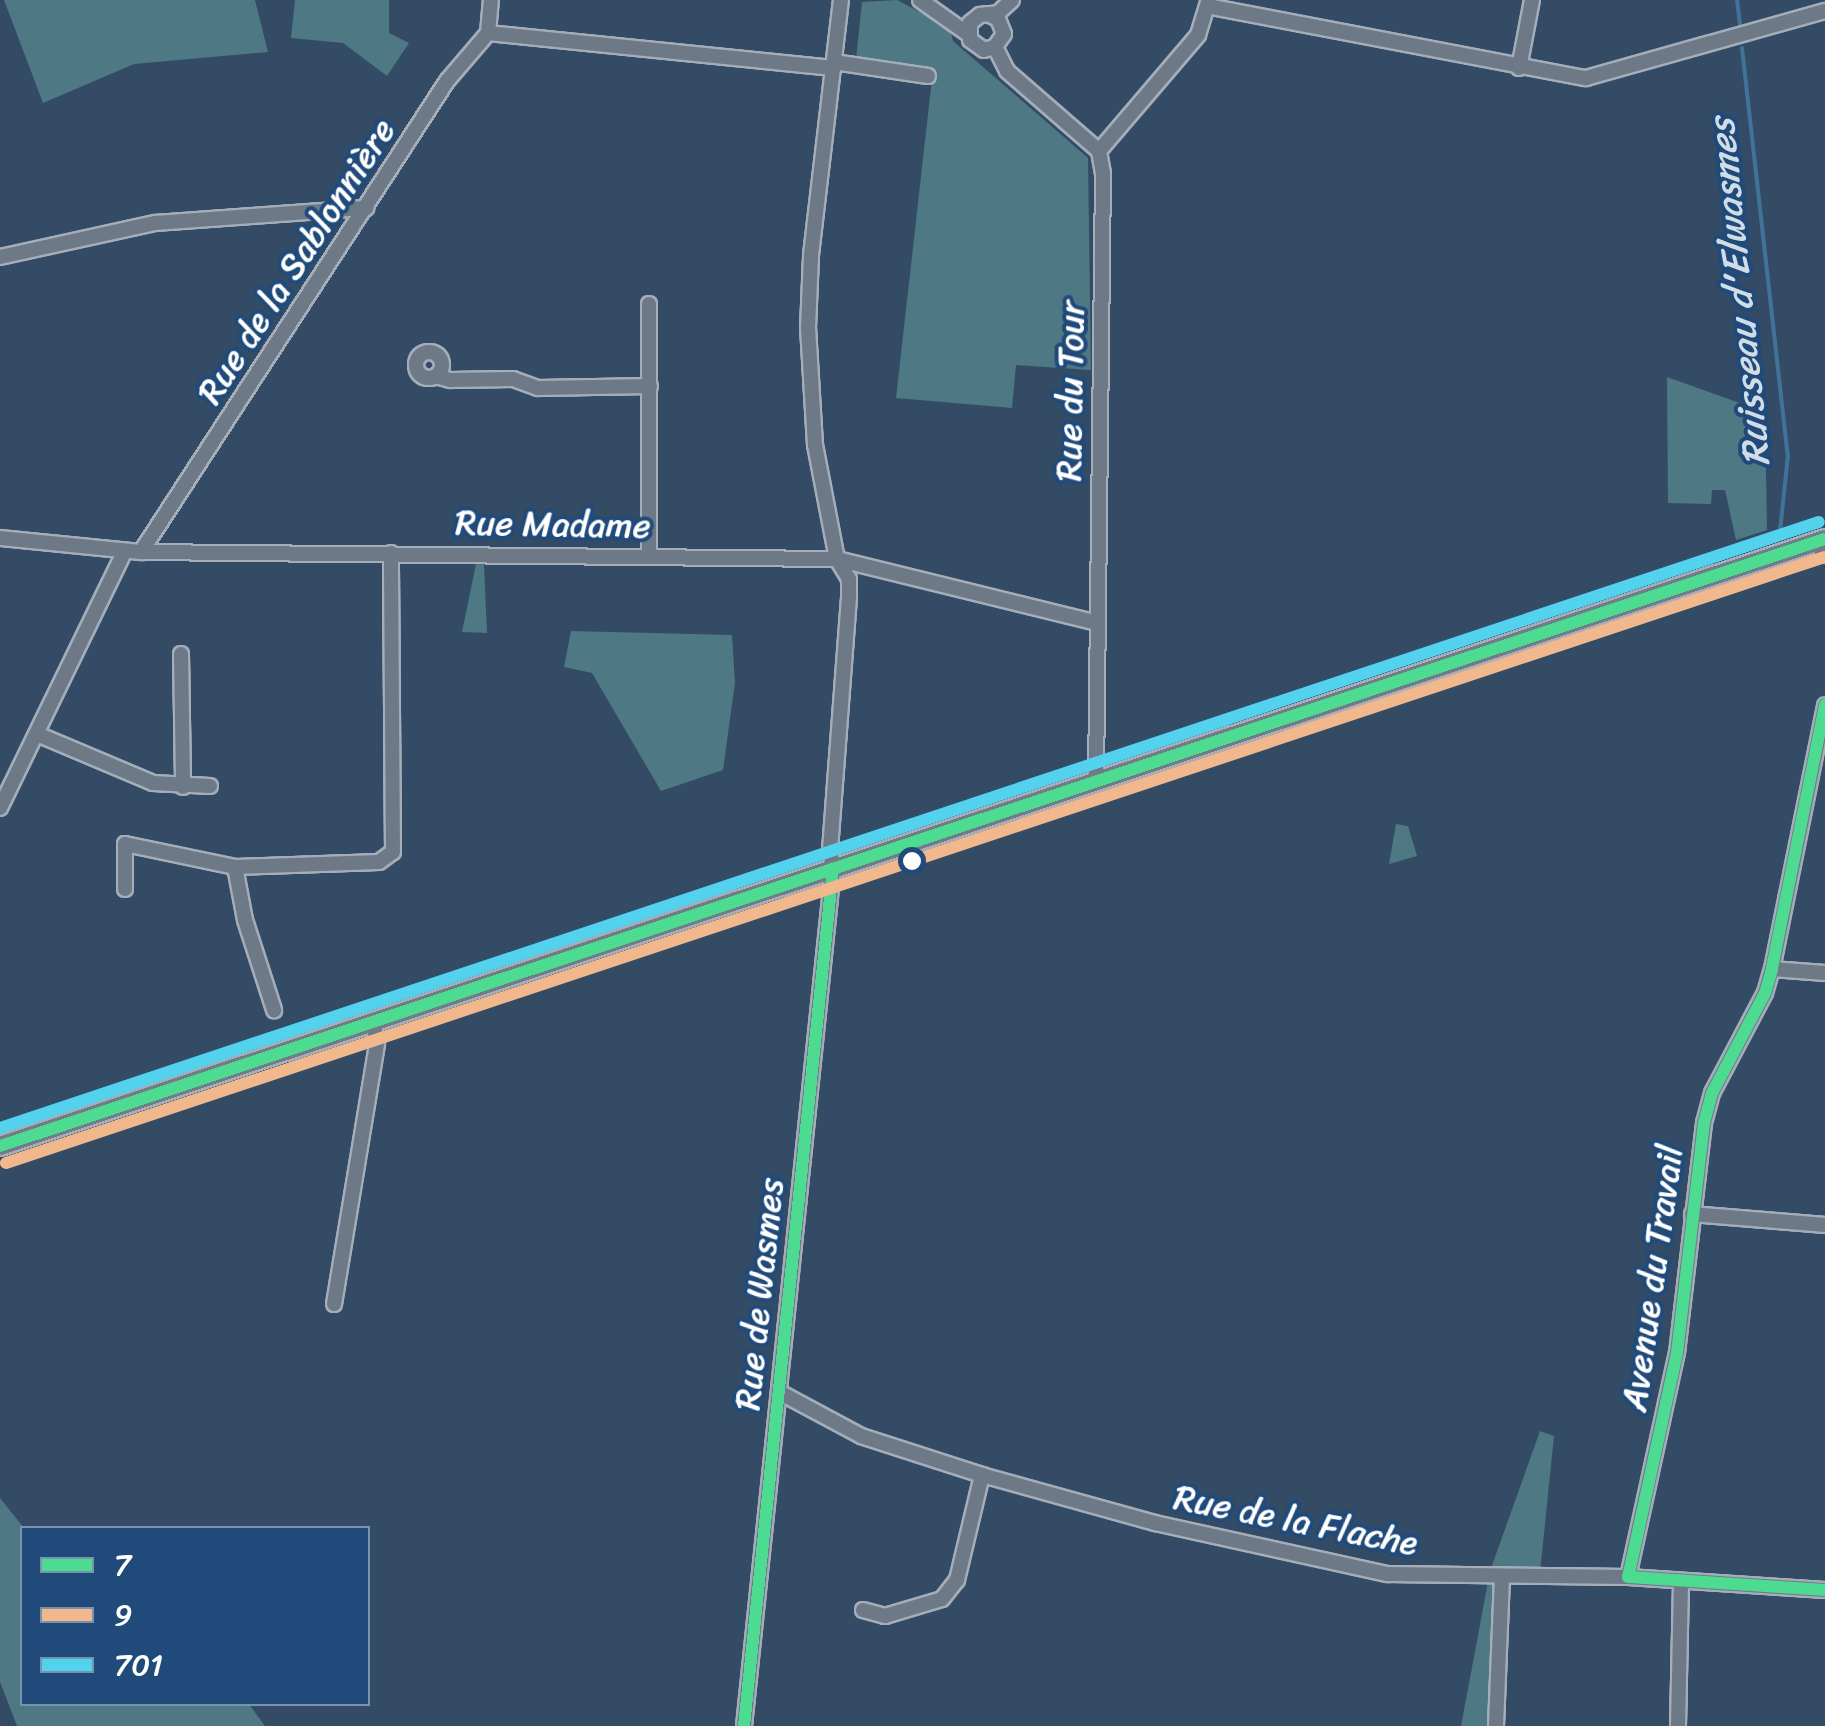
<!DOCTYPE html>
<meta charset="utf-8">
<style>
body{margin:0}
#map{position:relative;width:1825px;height:1726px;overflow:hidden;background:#344b65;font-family:Sriracha,sans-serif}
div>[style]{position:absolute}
.green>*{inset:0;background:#4e7883}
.stream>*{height:4px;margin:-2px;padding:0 2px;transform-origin:2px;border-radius:2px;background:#407399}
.roads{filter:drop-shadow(2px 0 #a4aeba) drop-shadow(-2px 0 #a4aeba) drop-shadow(0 2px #a4aeba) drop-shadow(0 -2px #a4aeba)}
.minor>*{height:14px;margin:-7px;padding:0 7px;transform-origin:7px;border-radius:7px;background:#6d7986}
.minor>.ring{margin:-7px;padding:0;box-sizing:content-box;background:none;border:14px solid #6d7986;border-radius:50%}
.major>*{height:18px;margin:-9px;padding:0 9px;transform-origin:9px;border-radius:9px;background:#717c86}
.bus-1>*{height:12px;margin:-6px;padding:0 6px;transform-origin:6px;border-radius:6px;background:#4ddb92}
.bus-2>*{height:12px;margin:-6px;padding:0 6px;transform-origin:6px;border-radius:6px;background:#f1b78d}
.bus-3>*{height:12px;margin:-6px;padding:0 6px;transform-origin:6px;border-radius:6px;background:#53d2ee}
.dots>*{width:28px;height:28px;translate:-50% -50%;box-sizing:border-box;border:5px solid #1f4a7a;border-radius:50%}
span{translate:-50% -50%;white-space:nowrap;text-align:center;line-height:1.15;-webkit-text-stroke:8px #1f4a7a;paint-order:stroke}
.street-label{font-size:35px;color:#fff}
.water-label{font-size:38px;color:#d0dde7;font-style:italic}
.legend{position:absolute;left:20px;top:1526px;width:350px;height:180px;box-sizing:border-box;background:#1f4a7a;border:2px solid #7992af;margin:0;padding:12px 18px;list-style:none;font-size:30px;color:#fff}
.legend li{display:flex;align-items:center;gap:20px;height:50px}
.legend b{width:50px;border:2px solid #7992af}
</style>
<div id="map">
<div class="green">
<div style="clip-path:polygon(4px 0,255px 0,268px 52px,134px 64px,43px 103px)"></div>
<div style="clip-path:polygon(295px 0,389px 0,389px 33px,409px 43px,387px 76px,343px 43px,291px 38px)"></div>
<div style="clip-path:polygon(897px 0,950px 28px,953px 41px,1088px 158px,1091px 370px,1016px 365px,1012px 408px,896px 398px,933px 70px,856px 60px,862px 2px)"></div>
<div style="clip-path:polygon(1667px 377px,1765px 412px,1767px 530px,1736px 540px,1725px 490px,1712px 490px,1711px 504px,1668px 503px)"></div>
<div style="clip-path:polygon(476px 564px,484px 564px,487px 633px,462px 632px)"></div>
<div style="clip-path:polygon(571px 631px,732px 635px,735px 683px,723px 770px,661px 791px,592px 673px,564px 667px)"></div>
<div style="clip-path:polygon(1396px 824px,1408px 826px,1417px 856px,1389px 864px)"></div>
<div style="clip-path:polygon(1540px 1431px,1554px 1436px,1540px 1573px,1498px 1573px,1493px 1726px,1461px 1726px,1490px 1571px)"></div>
<div style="clip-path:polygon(0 1498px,24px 1528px,22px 1704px,249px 1704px,265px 1726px,17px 1726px,0 1682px)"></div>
</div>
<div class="stream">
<div style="left:1737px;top:0;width:26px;rotate:83deg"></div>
<div style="left:1742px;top:48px;width:410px;rotate:83.6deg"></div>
<div style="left:1788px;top:455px;width:76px;rotate:96deg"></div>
</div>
<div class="roads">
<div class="minor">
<div style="left:920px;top:0;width:59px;rotate:35.3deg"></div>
<div style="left:1207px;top:6px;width:386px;rotate:10.8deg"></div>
<div style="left:1586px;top:78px;width:248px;rotate:-15.7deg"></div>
<div style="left:988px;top:14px;width:11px;rotate:27deg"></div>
<div style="left:998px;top:19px;width:16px;rotate:68deg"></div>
<div style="left:1004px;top:34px;width:16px;rotate:125deg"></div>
<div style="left:995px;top:47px;width:11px;rotate:165deg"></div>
<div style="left:984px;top:50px;width:17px;rotate:-144deg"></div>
<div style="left:970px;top:40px;width:17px;rotate:-90deg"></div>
<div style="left:970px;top:23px;width:13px;rotate:-39deg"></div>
<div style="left:980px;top:15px;width:18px;rotate:-6deg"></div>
<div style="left:998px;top:13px;width:19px;rotate:-43deg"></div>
<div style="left:488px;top:33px;width:347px;rotate:5.8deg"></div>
<div style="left:995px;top:47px;width:27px;rotate:63deg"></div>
<div style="left:1007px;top:71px;width:122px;rotate:41deg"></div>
<div style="left:1099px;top:151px;width:22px;rotate:80deg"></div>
<div style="left:1103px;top:173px;width:608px;rotate:90.66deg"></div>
<div style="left:834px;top:62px;width:95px;rotate:8.5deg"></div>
<div style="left:1519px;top:68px;width:69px;rotate:-79.2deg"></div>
<div style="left:1099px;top:151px;width:153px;rotate:-49.5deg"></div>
<div style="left:1198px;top:35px;width:37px;rotate:-73deg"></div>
<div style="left:0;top:257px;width:159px;rotate:-12.4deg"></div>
<div style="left:155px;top:223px;width:212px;rotate:-4.1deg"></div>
<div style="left:649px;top:304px;width:251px;rotate:90deg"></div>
<div class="ring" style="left:416px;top:352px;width:12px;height:12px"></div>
<div style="left:436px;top:376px;width:15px;rotate:16deg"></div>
<div style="left:450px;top:380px;width:63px;rotate:-0.9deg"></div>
<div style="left:513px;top:379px;width:27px;rotate:20deg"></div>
<div style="left:538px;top:388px;width:112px;rotate:-1deg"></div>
<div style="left:0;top:538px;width:142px;rotate:5.7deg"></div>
<div style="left:141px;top:552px;width:696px;rotate:0.58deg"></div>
<div style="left:837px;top:559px;width:268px;rotate:13.8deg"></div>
<div style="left:1815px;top:542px;width:16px;rotate:52deg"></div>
<div style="left:141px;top:552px;width:562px;rotate:-56.99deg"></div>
<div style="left:447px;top:81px;width:63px;rotate:-49.5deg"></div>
<div style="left:488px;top:33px;width:33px;rotate:-85deg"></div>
<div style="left:181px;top:654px;width:133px;rotate:89.1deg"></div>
<div style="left:37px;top:734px;width:126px;rotate:22.9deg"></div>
<div style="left:153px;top:783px;width:57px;rotate:3deg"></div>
<div style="left:0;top:808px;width:286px;rotate:-64.1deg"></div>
<div style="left:235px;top:867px;width:54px;rotate:79.3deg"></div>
<div style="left:245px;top:920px;width:95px;rotate:72.1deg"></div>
<div style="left:125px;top:889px;width:45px;rotate:-90deg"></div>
<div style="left:125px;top:844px;width:112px;rotate:11.8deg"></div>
<div style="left:235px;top:867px;width:144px;rotate:-2deg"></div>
<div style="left:379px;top:862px;width:17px;rotate:-36deg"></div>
<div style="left:393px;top:852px;width:299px;rotate:-90.4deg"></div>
<div style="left:1772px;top:969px;width:53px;rotate:4.3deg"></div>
<div style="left:1692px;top:1214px;width:133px;rotate:4.7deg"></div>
<div style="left:334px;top:1304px;width:265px;rotate:-80.6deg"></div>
<div style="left:377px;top:1043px;width:21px;rotate:-101deg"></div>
<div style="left:779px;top:1392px;width:93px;rotate:28.2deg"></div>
<div style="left:861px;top:1436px;width:127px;rotate:17.9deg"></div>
<div style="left:982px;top:1475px;width:180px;rotate:15.5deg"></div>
<div style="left:1155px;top:1523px;width:238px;rotate:12.4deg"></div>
<div style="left:1387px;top:1574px;width:241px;rotate:0.7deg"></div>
<div style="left:1628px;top:1577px;width:197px;rotate:3.8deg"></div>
<div style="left:1628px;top:1577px;width:229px;rotate:-77.7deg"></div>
<div style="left:1677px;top:1353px;width:232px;rotate:-83.3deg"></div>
<div style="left:1704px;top:1123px;width:31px;rotate:-75deg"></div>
<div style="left:1712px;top:1093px;width:113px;rotate:-62.1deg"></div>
<div style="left:1765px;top:993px;width:25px;rotate:-74deg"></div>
<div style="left:1772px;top:969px;width:269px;rotate:-78.6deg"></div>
<div style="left:863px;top:1610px;width:23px;rotate:15deg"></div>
<div style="left:885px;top:1616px;width:59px;rotate:-16.6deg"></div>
<div style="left:942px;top:1599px;width:24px;rotate:-52deg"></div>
<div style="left:957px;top:1580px;width:108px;rotate:-76.6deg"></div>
<div style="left:744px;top:1726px;width:862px;rotate:-84.07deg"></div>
<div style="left:833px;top:869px;width:19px;rotate:-99deg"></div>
<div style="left:830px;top:850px;width:255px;rotate:-85.7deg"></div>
<div style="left:849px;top:596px;width:17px;rotate:-90deg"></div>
<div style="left:849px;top:579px;width:23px;rotate:-121deg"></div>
<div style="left:837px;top:559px;width:116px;rotate:-100.9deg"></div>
<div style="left:815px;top:445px;width:117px;rotate:-93.4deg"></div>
<div style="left:808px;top:328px;width:73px;rotate:-87.6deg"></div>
<div style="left:811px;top:255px;width:257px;rotate:-83.3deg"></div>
<div style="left:1496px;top:1726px;width:150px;rotate:-87.7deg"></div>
<div style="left:1678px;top:1726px;width:145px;rotate:-88.8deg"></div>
</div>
<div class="major">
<div style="left:0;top:1146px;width:1923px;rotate:-18.4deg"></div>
</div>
</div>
<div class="bus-1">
<div style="left:1825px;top:705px;width:269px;rotate:101.4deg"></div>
<div style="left:1772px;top:969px;width:25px;rotate:106deg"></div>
<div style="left:1765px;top:993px;width:113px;rotate:117.9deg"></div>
<div style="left:1712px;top:1093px;width:31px;rotate:105deg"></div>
<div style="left:1704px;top:1123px;width:232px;rotate:96.7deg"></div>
<div style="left:1677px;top:1353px;width:229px;rotate:102.3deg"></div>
<div style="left:1628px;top:1577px;width:197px;rotate:3.8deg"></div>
<div style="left:0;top:1146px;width:1923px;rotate:-18.4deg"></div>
<div style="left:744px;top:1726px;width:862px;rotate:-84.07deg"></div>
</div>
<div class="bus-2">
<div style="left:6px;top:1163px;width:1917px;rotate:-18.43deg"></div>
</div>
<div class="bus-3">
<div style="left:0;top:1128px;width:1917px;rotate:-18.43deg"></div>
</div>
<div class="dots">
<div style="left:912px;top:861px;background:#fff"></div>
</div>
<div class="street-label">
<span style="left:296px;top:261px;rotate:-57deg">Rue de la Sablonnière</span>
<span style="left:1070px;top:391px;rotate:-89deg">Rue du Tour</span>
<span style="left:553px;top:524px;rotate:1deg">Rue Madame</span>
<span style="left:1652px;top:1278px;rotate:-82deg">Avenue du Travail</span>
<span style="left:759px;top:1294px;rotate:-84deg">Rue de Wasmes</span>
<span style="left:1296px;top:1520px;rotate:11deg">Rue de la Flache</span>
</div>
<div class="water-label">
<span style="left:1739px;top:292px;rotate:-96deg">Ruisseau d'Elwasmes</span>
</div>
<ul class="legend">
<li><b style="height:12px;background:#4ddb92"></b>7</li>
<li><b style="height:12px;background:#f1b78d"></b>9</li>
<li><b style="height:12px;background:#53d2ee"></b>701</li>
</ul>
</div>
